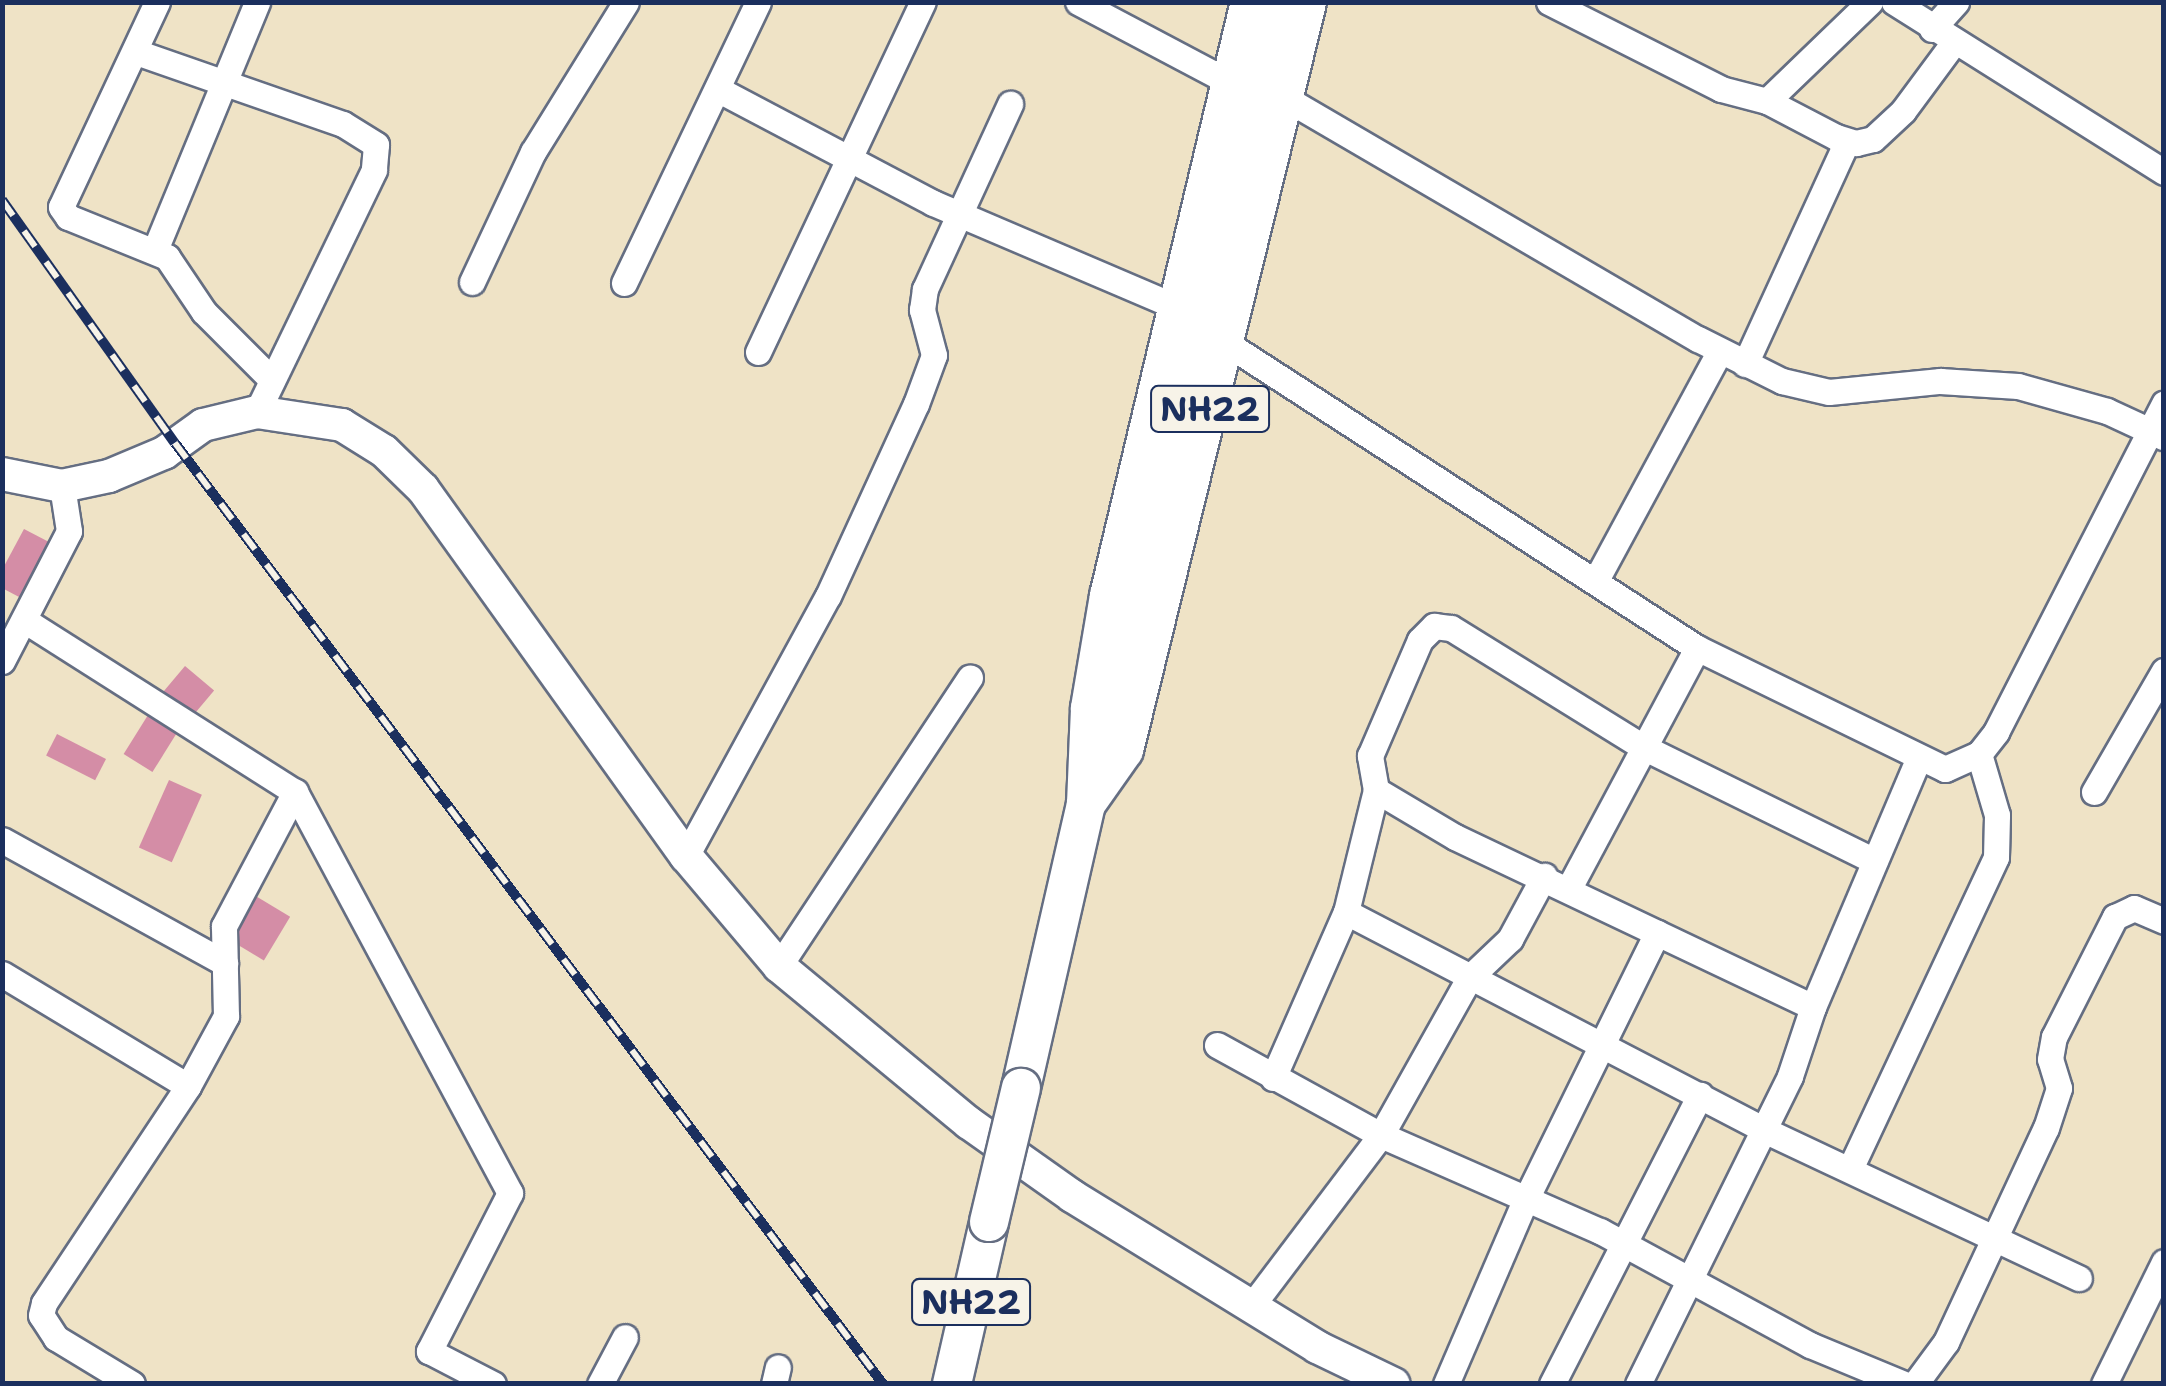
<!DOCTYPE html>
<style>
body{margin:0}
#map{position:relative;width:2166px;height:1386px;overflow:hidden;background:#efe3c6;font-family:"Shantell Sans",sans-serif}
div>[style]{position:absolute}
.building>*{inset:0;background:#d48da6;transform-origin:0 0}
.roads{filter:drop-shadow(2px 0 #656e82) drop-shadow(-2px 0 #656e82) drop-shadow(0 2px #656e82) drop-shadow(0 -2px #656e82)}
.minor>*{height:25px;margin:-12.5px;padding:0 12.5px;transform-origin:12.5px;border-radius:12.5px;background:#fff}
.major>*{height:32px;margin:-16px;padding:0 16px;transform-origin:16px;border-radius:16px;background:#fff}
.highway>*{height:38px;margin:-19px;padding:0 19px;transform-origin:19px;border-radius:19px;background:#fff}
.rail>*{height:10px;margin-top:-5px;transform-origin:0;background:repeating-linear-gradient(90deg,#f7f3e8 0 19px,#1b2f5e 0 38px);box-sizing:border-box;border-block:2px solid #1b2f5e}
.bridges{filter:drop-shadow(2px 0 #656e82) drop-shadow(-2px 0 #656e82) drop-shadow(0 2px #656e82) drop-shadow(0 -2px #656e82)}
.highway-bridge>*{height:38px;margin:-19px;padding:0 19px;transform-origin:19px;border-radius:19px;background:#fff}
span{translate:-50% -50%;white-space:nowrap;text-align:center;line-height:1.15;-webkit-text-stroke:10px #f7f3e8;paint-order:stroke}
.shield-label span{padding:2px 8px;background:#f7f3e8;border:2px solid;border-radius:8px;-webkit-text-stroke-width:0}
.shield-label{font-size:35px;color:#1b2f5e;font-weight:700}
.frame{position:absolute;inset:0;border:5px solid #1b2f5e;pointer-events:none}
</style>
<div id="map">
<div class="building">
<div style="clip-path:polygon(24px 529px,49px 542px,21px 598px,2px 588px,2px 570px)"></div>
<div style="left:185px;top:666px;width:38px;height:37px;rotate:40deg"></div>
<div style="left:148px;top:715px;width:34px;height:46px;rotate:32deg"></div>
<div style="left:57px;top:734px;width:55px;height:24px;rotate:27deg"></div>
<div style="left:169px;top:780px;width:36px;height:74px;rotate:24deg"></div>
<div style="left:249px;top:892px;width:48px;height:51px;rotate:31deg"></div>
</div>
<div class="roads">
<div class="minor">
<div style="left:157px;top:2px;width:226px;rotate:115.1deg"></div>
<div style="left:61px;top:207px;width:12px;rotate:55deg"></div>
<div style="left:68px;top:217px;width:107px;rotate:22deg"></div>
<div style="left:167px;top:257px;width:66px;rotate:56.1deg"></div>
<div style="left:204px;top:312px;width:96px;rotate:45deg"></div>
<div style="left:1078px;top:2px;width:173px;rotate:27.9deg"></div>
<div style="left:1549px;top:2px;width:193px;rotate:26.8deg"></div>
<div style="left:1721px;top:89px;width:48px;rotate:14.6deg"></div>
<div style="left:1767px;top:101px;width:143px;rotate:-43.9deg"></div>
<div style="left:1894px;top:2px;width:319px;rotate:32.2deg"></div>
<div style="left:1932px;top:29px;width:36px;rotate:-48deg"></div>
<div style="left:136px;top:52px;width:219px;rotate:19.2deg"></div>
<div style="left:343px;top:124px;width:39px;rotate:32deg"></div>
<div style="left:376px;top:145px;width:25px;rotate:95deg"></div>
<div style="left:374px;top:170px;width:269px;rotate:115.8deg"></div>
<div style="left:719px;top:90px;width:242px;rotate:27.8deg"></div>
<div style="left:933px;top:203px;width:265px;rotate:23.1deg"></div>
<div style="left:1285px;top:98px;width:478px;rotate:30.3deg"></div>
<div style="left:1698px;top:339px;width:94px;rotate:26.6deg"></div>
<div style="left:1782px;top:381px;width:48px;rotate:13.2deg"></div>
<div style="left:1829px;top:392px;width:112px;rotate:-5.7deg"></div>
<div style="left:1940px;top:381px;width:78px;rotate:3.7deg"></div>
<div style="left:2018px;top:386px;width:92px;rotate:15.7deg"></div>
<div style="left:2107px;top:411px;width:62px;rotate:24.9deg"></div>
<div style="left:1767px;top:101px;width:78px;rotate:27.6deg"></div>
<div style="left:1836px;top:137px;width:21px;rotate:17deg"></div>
<div style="left:1856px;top:143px;width:17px;rotate:-13deg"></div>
<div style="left:1873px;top:139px;width:41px;rotate:-43deg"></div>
<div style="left:1903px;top:111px;width:86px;rotate:-53.5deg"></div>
<div style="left:155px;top:250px;width:268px;rotate:-67.6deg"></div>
<div style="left:472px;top:282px;width:144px;rotate:-64.9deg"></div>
<div style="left:533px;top:152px;width:176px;rotate:-58.2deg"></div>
<div style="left:624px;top:283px;width:311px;rotate:-64.5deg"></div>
<div style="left:1226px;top:343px;width:561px;rotate:32.93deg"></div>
<div style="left:1697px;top:648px;width:276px;rotate:26deg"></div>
<div style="left:1945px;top:769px;width:37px;rotate:-24deg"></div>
<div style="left:1979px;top:754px;width:28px;rotate:-52deg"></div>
<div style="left:1996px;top:732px;width:369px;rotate:-62.9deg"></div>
<div style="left:758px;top:352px;width:387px;rotate:-64.8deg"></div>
<div style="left:1745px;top:364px;width:245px;rotate:-65.4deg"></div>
<div style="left:1596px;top:580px;width:260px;rotate:-61.6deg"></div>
<div style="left:24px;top:620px;width:321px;rotate:32.4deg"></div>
<div style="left:295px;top:792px;width:455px;rotate:61.8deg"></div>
<div style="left:510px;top:1193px;width:178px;rotate:117.1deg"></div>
<div style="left:429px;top:1351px;width:72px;rotate:27.3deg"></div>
<div style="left:2px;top:661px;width:146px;rotate:-62.7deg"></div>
<div style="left:69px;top:531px;width:46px;rotate:-98.8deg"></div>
<div style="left:2094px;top:792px;width:140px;rotate:-60deg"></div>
<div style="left:2px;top:840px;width:255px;rotate:28.9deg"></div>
<div style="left:686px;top:856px;width:296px;rotate:-61.4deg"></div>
<div style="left:828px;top:596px;width:211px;rotate:-65.4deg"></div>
<div style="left:916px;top:404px;width:52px;rotate:-69.8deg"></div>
<div style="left:934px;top:355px;width:47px;rotate:-104.9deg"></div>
<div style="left:922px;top:310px;width:21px;rotate:-82deg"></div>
<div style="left:925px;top:289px;width:204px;rotate:-65.3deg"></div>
<div style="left:1570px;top:886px;width:270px;rotate:-61.9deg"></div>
<div style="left:1346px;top:912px;width:471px;rotate:27.5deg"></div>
<div style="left:1764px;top:1130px;width:348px;rotate:25.2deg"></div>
<div style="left:779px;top:966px;width:346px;rotate:-56.5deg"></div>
<div style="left:2px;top:974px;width:217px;rotate:31.1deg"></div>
<div style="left:1813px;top:1007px;width:396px;rotate:-154.6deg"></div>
<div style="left:1455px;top:837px;width:92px;rotate:-149.3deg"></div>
<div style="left:1376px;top:790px;width:35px;rotate:-100deg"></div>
<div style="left:1370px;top:756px;width:126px;rotate:-66.7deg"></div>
<div style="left:1420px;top:640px;width:20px;rotate:-45deg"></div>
<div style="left:1434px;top:626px;width:17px;rotate:7deg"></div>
<div style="left:1451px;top:628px;width:226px;rotate:31.8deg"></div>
<div style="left:1643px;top:747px;width:258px;rotate:26.2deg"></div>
<div style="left:1217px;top:1045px;width:187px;rotate:28.8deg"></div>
<div style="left:1381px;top:1135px;width:239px;rotate:23.7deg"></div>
<div style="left:1600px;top:1231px;width:239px;rotate:28.5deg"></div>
<div style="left:1810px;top:1345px;width:102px;rotate:22.5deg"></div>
<div style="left:1273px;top:1078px;width:181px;rotate:-66.3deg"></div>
<div style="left:1346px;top:912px;width:126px;rotate:-76.2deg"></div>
<div style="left:1850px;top:1169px;width:344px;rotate:-64.9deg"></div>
<div style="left:1996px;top:857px;width:42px;rotate:-88.6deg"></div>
<div style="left:1997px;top:815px;width:64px;rotate:-106.4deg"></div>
<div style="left:1250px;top:1308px;width:217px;rotate:-52.9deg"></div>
<div style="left:1381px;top:1135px;width:180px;rotate:-60.7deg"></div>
<div style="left:1469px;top:978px;width:57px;rotate:-43.6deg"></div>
<div style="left:1510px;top:939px;width:72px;rotate:-61.6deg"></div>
<div style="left:132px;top:1384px;width:89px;rotate:-148.8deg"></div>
<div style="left:56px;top:1338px;width:27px;rotate:-123deg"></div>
<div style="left:41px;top:1315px;width:12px;rotate:-76deg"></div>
<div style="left:44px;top:1303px;width:260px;rotate:-56.4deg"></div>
<div style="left:188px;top:1086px;width:80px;rotate:-61.5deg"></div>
<div style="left:226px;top:1016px;width:90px;rotate:-91.3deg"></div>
<div style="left:224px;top:926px;width:152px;rotate:-62.1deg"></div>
<div style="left:600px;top:1384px;width:53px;rotate:-62deg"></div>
<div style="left:774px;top:1384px;width:17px;rotate:-77deg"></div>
<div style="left:1446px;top:1384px;width:199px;rotate:-66.7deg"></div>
<div style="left:1525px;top:1201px;width:299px;rotate:-63.8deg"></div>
<div style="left:1552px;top:1384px;width:325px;rotate:-62.9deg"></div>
<div style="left:1638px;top:1384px;width:343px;rotate:-63.7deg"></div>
<div style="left:1790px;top:1076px;width:73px;rotate:-71.6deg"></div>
<div style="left:1813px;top:1007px;width:268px;rotate:-67deg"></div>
<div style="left:1915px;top:1384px;width:52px;rotate:-53.6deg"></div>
<div style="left:1946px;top:1342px;width:236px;rotate:-65deg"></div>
<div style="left:2046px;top:1128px;width:42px;rotate:-72deg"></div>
<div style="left:2059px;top:1088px;width:30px;rotate:-107deg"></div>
<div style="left:2050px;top:1059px;width:22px;rotate:-80deg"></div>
<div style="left:2054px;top:1037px;width:135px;rotate:-63.1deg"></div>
<div style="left:2115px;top:917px;width:21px;rotate:-25deg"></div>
<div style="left:2134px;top:908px;width:33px;rotate:23deg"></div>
<div style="left:2104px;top:1384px;width:136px;rotate:-63.8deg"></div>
</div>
<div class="major">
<div style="left:2px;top:474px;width:61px;rotate:11.3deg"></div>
<div style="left:62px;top:486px;width:48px;rotate:-12deg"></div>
<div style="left:109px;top:476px;width:60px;rotate:-22.7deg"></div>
<div style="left:164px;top:453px;width:48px;rotate:-35.7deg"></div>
<div style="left:203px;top:425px;width:56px;rotate:-13.5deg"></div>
<div style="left:257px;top:412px;width:86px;rotate:8.7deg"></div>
<div style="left:342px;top:425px;width:49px;rotate:31.8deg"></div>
<div style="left:384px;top:451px;width:54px;rotate:44.3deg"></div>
<div style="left:423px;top:489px;width:452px;rotate:54.4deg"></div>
<div style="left:686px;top:856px;width:144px;rotate:49.8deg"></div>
<div style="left:779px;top:966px;width:246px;rotate:39.6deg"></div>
<div style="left:969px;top:1123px;width:126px;rotate:35.3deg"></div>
<div style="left:1072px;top:1196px;width:288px;rotate:31.6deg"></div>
<div style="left:1317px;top:1347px;width:85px;rotate:25.7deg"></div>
<div style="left:1100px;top:742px;width:761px;rotate:-76.55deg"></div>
</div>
<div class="highway">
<div style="left:1086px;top:804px;width:66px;rotate:-54.9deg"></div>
<div style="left:1124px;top:750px;width:770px;rotate:-76.25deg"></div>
<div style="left:1021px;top:1088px;width:291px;rotate:-77.1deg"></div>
<div style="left:1086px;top:804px;width:96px;rotate:-87.6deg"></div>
<div style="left:1090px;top:708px;width:114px;rotate:-80.4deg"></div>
<div style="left:1109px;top:596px;width:611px;rotate:-76.65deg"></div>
<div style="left:952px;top:1384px;width:166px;rotate:-77.1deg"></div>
</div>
</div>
<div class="rail">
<div style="left:2px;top:200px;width:298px;rotate:54.6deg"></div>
<div style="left:175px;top:443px;width:1178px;rotate:53.04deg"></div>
</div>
<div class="bridges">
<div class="highway-bridge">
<div style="left:989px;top:1222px;width:138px;rotate:-76.6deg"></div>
</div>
</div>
<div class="shield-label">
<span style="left:1210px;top:409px">NH22</span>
<span style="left:971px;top:1302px">NH22</span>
</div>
<div class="frame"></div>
</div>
